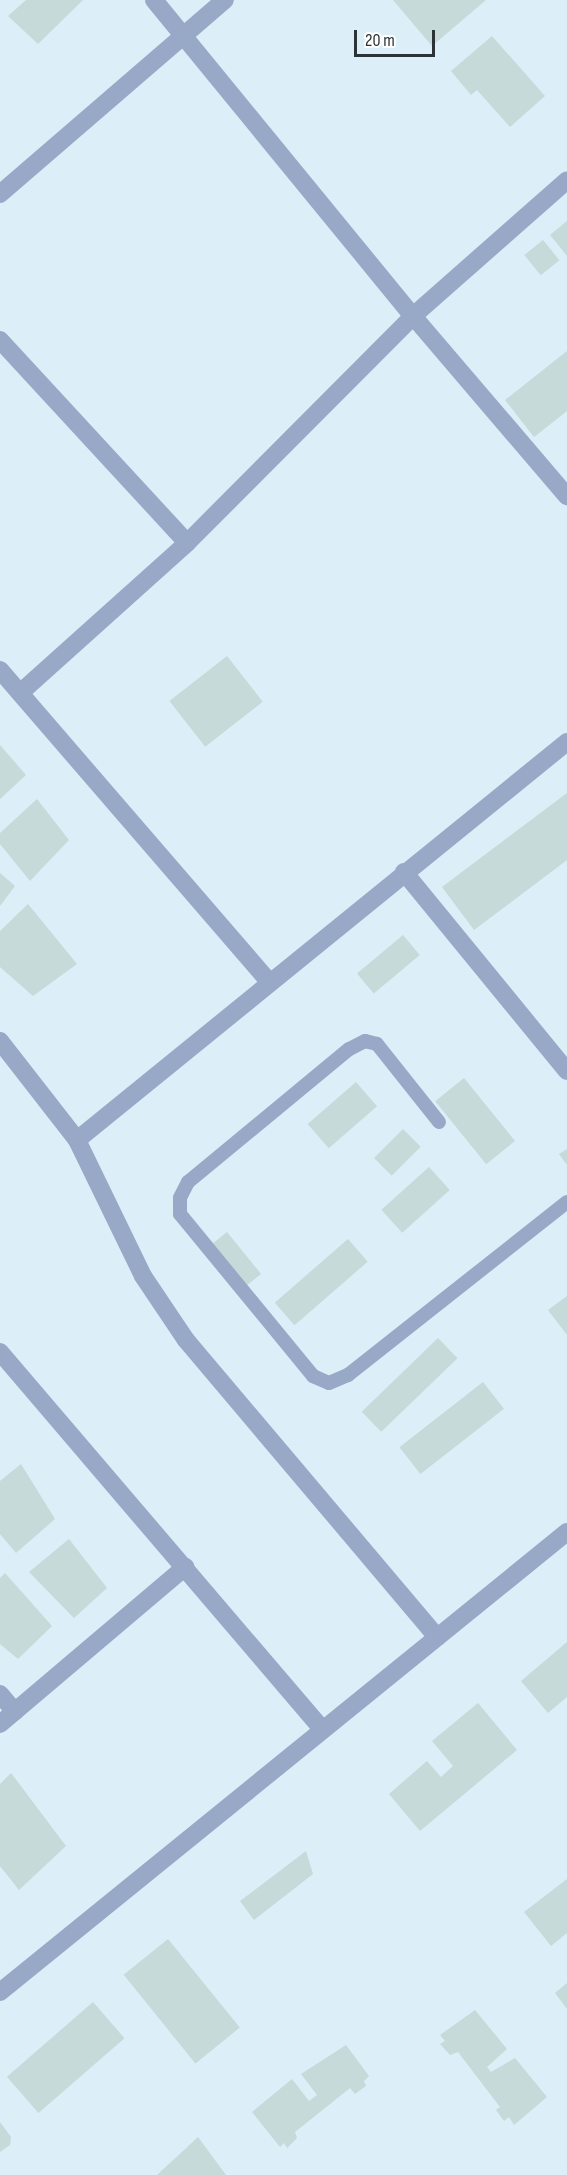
<!DOCTYPE html>
<style>
body{margin:0}
#map{position:relative;width:567px;height:2175px;overflow:hidden;background:#dceef7;font-family:"Sofia Sans Condensed",sans-serif}
div>[style]{position:absolute}
.building>*{inset:0;background:#c5dad9;transform-origin:0 0}
.lane>*{height:14px;margin:-7px;padding:0 7px;transform-origin:7px;border-radius:7px;background:#98a8c7}
.street>*{height:18px;margin:-9px;padding:0 9px;transform-origin:9px;border-radius:9px;background:#98a8c7}
span{translate:-50% -50%;white-space:nowrap;text-align:center;line-height:1.15;-webkit-text-stroke:6px #fff;paint-order:stroke}
.scale{position:absolute;left:354px;top:30px;width:81px;height:27px;box-sizing:border-box;border:3px solid #2c3336;border-top:0;padding-left:8px;font-size:18px;line-height:21px;white-space:nowrap;color:#2c3336;-webkit-text-stroke:4px #fff;paint-order:stroke}
</style>
<div id="map">
<div class="building">
<div style="clip-path:polygon(26px 0,83px 0,38px 44px,8px 16px)"></div>
<div style="clip-path:polygon(393px 0,486px 0,432px 46px)"></div>
<div style="clip-path:polygon(492px 36px,545px 96px,510px 127px,477px 90px,471px 95px,451px 71px)"></div>
<div style="clip-path:polygon(567px 221px,567px 256px,550px 235px)"></div>
<div style="left:543px;top:240px;width:26px;height:24px;rotate:51deg"></div>
<div style="clip-path:polygon(567px 351px,567px 411px,534px 437px,505px 400px)"></div>
<div style="left:227px;top:656px;width:58px;height:73px;rotate:52deg"></div>
<div style="clip-path:polygon(0 745px,26px 775px,0 799px)"></div>
<div style="clip-path:polygon(567px 793px,567px 860px,474px 930px,442px 887px)"></div>
<div style="clip-path:polygon(37px 799px,69px 840px,30px 881px,0 844px,0 833px)"></div>
<div style="clip-path:polygon(0 873px,15px 886px,0 906px)"></div>
<div style="clip-path:polygon(28px 904px,77px 964px,33px 996px,0 967px,0 931px)"></div>
<div style="left:403px;top:935px;width:26px;height:60px;rotate:50deg"></div>
<div style="left:464px;top:1078px;width:81px;height:37px;rotate:51deg"></div>
<div style="left:356px;top:1082px;width:32px;height:64px;rotate:49deg"></div>
<div style="left:403px;top:1129px;width:25px;height:41px;rotate:45deg"></div>
<div style="clip-path:polygon(567px 1149px,567px 1165px,559px 1154px)"></div>
<div style="left:429px;top:1167px;width:31px;height:64px;rotate:48deg"></div>
<div style="left:227px;top:1232px;width:54px;height:18px;rotate:51deg"></div>
<div style="left:348px;top:1239px;width:30px;height:97px;rotate:49deg"></div>
<div style="clip-path:polygon(567px 1296px,567px 1335px,548px 1310px)"></div>
<div style="left:438px;top:1338px;width:28px;height:106px;rotate:46deg"></div>
<div style="left:483px;top:1382px;width:34px;height:106px;rotate:52deg"></div>
<div style="clip-path:polygon(21px 1464px,55px 1519px,16px 1553px,0 1534px,0 1481px)"></div>
<div style="clip-path:polygon(69px 1539px,107px 1588px,74px 1618px,29px 1572px)"></div>
<div style="clip-path:polygon(5px 1573px,52px 1626px,18px 1659px,0 1644px,0 1578px)"></div>
<div style="clip-path:polygon(567px 1642px,567px 1697px,548px 1713px,521px 1681px)"></div>
<div style="clip-path:polygon(478px 1703px,517px 1750px,420px 1831px,389px 1794px,427px 1761px,441px 1777px,453px 1766px,432px 1741px)"></div>
<div style="clip-path:polygon(11px 1773px,66px 1846px,19px 1890px,0 1866px,0 1784px)"></div>
<div style="clip-path:polygon(306px 1851px,313px 1874px,254px 1920px,240px 1901px)"></div>
<div style="clip-path:polygon(567px 1879px,567px 1933px,551px 1946px,524px 1912px)"></div>
<div style="left:168px;top:1939px;width:114px;height:57px;rotate:51deg"></div>
<div style="clip-path:polygon(567px 1983px,567px 2009px,555px 1993px)"></div>
<div style="left:93px;top:2002px;width:48px;height:114px;rotate:49deg"></div>
<div style="clip-path:polygon(475px 2010px,507px 2049px,487px 2067px,491px 2072px,515px 2058px,547px 2097px,514px 2125px,509px 2117px,504px 2121px,496px 2110px,500px 2107px,458px 2052px,450px 2055px,440px 2044px,445px 2041px,440px 2035px)"></div>
<div style="clip-path:polygon(346px 2045px,369px 2076px,364px 2081px,366px 2086px,355px 2094px,350px 2088px,295px 2132px,297px 2138px,287px 2148px,284px 2143px,280px 2147px,252px 2112px,292px 2079px,309px 2101px,317px 2095px,301px 2074px)"></div>
<div style="clip-path:polygon(0 2122px,11px 2137px,10px 2145px,0 2152px)"></div>
<div style="clip-path:polygon(198px 2137px,226px 2175px,157px 2175px)"></div>
</div>
<div class="lane">
<div style="left:439px;top:1122px;width:100px;rotate:-128.5deg"></div>
<div style="left:377px;top:1044px;width:12px;rotate:-166deg"></div>
<div style="left:365px;top:1041px;width:18px;rotate:153deg"></div>
<div style="left:349px;top:1049px;width:209px;rotate:140.4deg"></div>
<div style="left:188px;top:1182px;width:18px;rotate:117deg"></div>
<div style="left:180px;top:1198px;width:16px;rotate:90deg"></div>
<div style="left:180px;top:1214px;width:210px;rotate:50.6deg"></div>
<div style="left:313px;top:1376px;width:17px;rotate:24deg"></div>
<div style="left:329px;top:1383px;width:21px;rotate:-23deg"></div>
<div style="left:348px;top:1375px;width:279px;rotate:-38.3deg"></div>
</div>
<div class="street">
<div style="left:154px;top:0;width:409px;rotate:50.7deg"></div>
<div style="left:413px;top:316px;width:237px;rotate:49.5deg"></div>
<div style="left:0;top:194px;width:297px;rotate:-40.8deg"></div>
<div style="left:0;top:340px;width:276px;rotate:47.3deg"></div>
<div style="left:0;top:670px;width:411px;rotate:49.2deg"></div>
<div style="left:20px;top:693px;width:224px;rotate:-41.9deg"></div>
<div style="left:187px;top:543px;width:320px;rotate:-45.1deg"></div>
<div style="left:413px;top:316px;width:205px;rotate:-41.4deg"></div>
<div style="left:404px;top:872px;width:257px;rotate:50.7deg"></div>
<div style="left:0;top:1041px;width:125px;rotate:52.1deg"></div>
<div style="left:77px;top:1140px;width:151px;rotate:64.1deg"></div>
<div style="left:143px;top:1276px;width:77px;rotate:56.1deg"></div>
<div style="left:186px;top:1340px;width:389px;rotate:49.8deg"></div>
<div style="left:77px;top:1140px;width:631px;rotate:-39.09deg"></div>
<div style="left:0;top:1352px;width:497px;rotate:49.5deg"></div>
<div style="left:0;top:1694px;width:23px;rotate:50deg"></div>
<div style="left:0;top:1724px;width:243px;rotate:-40.3deg"></div>
<div style="left:0;top:1992px;width:730px;rotate:-39.05deg"></div>
</div>
<div class="scale">20 m</div>
</div>
